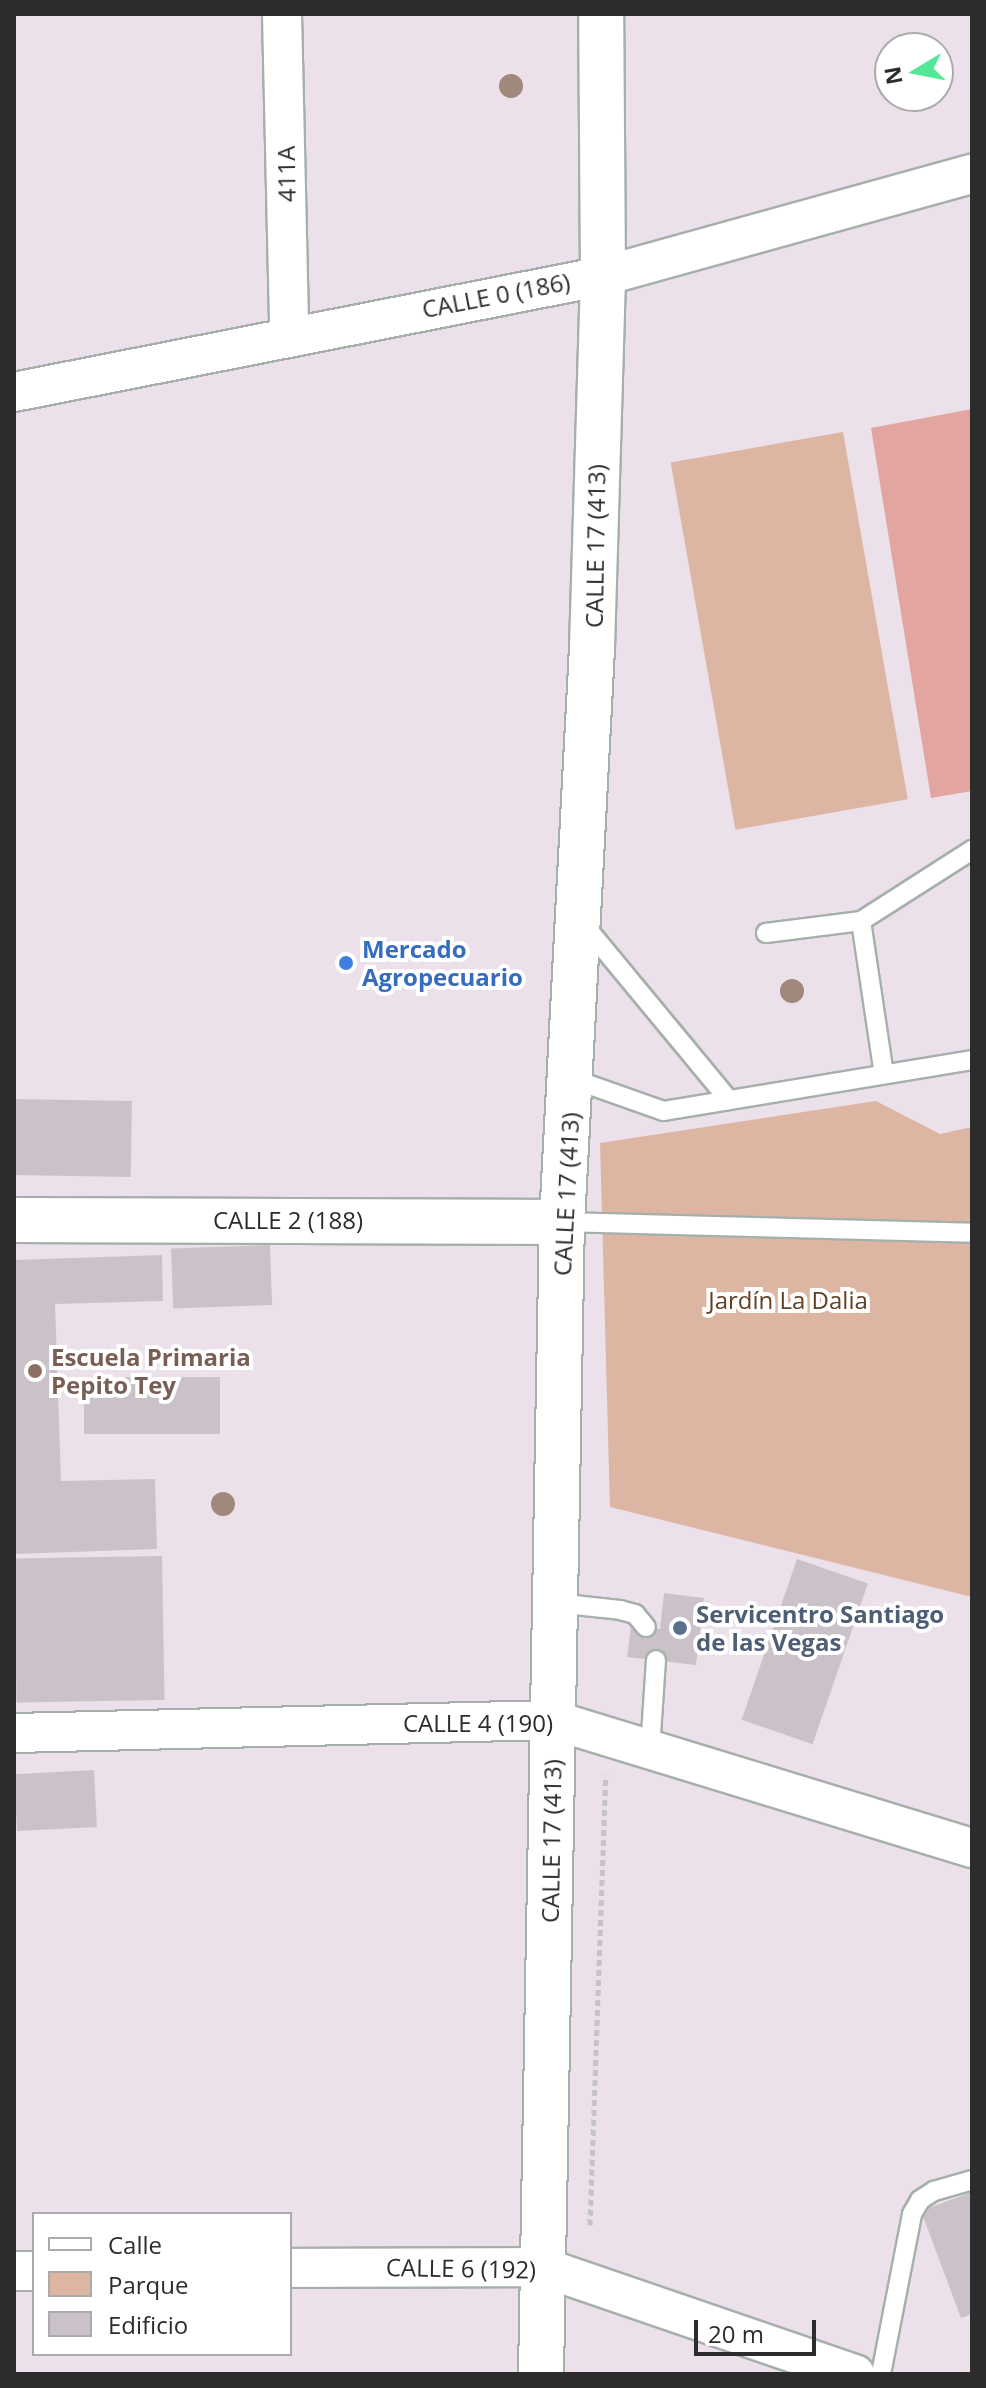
<!DOCTYPE html>
<meta charset="utf-8">
<style>
body{margin:0}
#map{position:relative;width:986px;height:2388px;overflow:hidden;background:#ece1ea;font-family:"Open Sans",sans-serif}
div>[style]{position:absolute}
.green>*{inset:0;background:#ddb5a3;transform-origin:0 0}
.pitch>*{inset:0;background:#e3a5a0}
.building>*{inset:0;background:#cbc2c9;transform-origin:0 0}
.path>*{height:5px;margin-top:-2.5px;transform-origin:0;background:repeating-linear-gradient(90deg,#c4c4c4 0 6px,transparent 0 10px)}
.roads{filter:drop-shadow(2px 0 #a6b0ab) drop-shadow(-2px 0 #a6b0ab) drop-shadow(0 2px #a6b0ab) drop-shadow(0 -2px #a6b0ab)}
.service>*{height:18px;margin:-9px;padding:0 9px;transform-origin:9px;border-radius:9px;background:#fff}
.minor>*{height:38px;margin:-19px;padding:0 19px;transform-origin:19px;border-radius:19px;background:#fff}
.secondary>*{height:44px;margin:-22px;padding:0 22px;transform-origin:22px;border-radius:22px;background:#fff}
.trees>*{width:24px;height:24px;margin:-12px;border-radius:50%;background:#a1887d}
.dots>*{width:22px;height:22px;translate:-50% -50%;box-sizing:border-box;border:4px solid #fff;border-radius:50%}
span{translate:-50% -50%;white-space:nowrap;text-align:center;line-height:1.15;-webkit-text-stroke:8px #fff;paint-order:stroke}
.street-label{font-size:24px;color:#2c2c2c}
.shop-label{font-size:24px;color:#366cbe;font-weight:700}
.left{translate:0 -50%;text-align:left}
.park-label{font-size:24px;color:#633f23}
.education-label{font-size:24px;color:#785e54;font-weight:700}
.service-label{font-size:24px;color:#4e5e75;font-weight:700}
.frame{position:absolute;inset:0;border:16px solid #2c2c2c;pointer-events:none}
.legend{position:absolute;left:32px;top:2212px;width:260px;height:144px;box-sizing:border-box;background:#fff;border:2px solid #ababab;margin:0;padding:10px 14px;list-style:none;font-size:24px;color:#2c2c2c}
.legend li{display:flex;align-items:center;gap:16px;height:40px}
.legend b{width:40px;border:2px solid #ababab}
.north{position:absolute;left:874px;top:32px;width:80px;height:80px;box-sizing:border-box;background:#fff;border:2px solid #ababab;border-radius:50%;rotate:260deg;font-size:22px;font-weight:700;line-height:32px;text-align:center;color:#2c2c2c}
.north::after{content:'';display:block;margin:auto;width:28px;height:36px;background:#53e798;clip-path:polygon(50% 0,100% 100%,50% 72%,0 100%)}
.scale{position:absolute;left:694px;top:2320px;width:122px;height:36px;box-sizing:border-box;border:4px solid #2c2c2c;border-top:0;padding-left:10px;font-size:24px;line-height:28px;white-space:nowrap;color:#2c2c2c;-webkit-text-stroke:6px #fff;paint-order:stroke}
</style>
<div id="map">
<div class="green">
<div style="left:843px;top:432px;width:373px;height:175px;rotate:80deg"></div>
<div style="clip-path:polygon(876px 1101px,940px 1134px,972px 1127px,972px 1597px,610px 1507px,600px 1143px)"></div>
</div>
<div class="pitch">
<div style="clip-path:polygon(972px 409px,972px 791px,931px 798px,871px 428px)"></div>
</div>
<div class="building">
<div style="left:132px;top:1101px;width:76px;height:118px;rotate:91deg"></div>
<div style="left:270px;top:1245px;width:60px;height:99px;rotate:88deg"></div>
<div style="clip-path:polygon(162px 1255px,163px 1301px,55px 1304px,61px 1481px,155px 1479px,157px 1549px,14px 1554px,14px 1260px)"></div>
<div style="left:84px;top:1377px;width:136px;height:57px"></div>
<div style="left:162px;top:1556px;width:144px;height:148px;rotate:89deg"></div>
<div style="left:797px;top:1559px;width:75px;height:170px;rotate:19deg"></div>
<div style="clip-path:polygon(664px 1593px,704px 1598px,696px 1665px,627px 1657px,631px 1626px,660px 1629px)"></div>
<div style="left:94px;top:1770px;width:57px;height:80px;rotate:87deg"></div>
<div style="clip-path:polygon(972px 2192px,972px 2314px,961px 2318px,921px 2211px)"></div>
</div>
<div class="path">
<div style="left:590px;top:2225px;width:450px;rotate:-88deg"></div>
</div>
<div class="roads">
<div class="service">
<div style="left:861px;top:921px;width:155px;rotate:81.5deg"></div>
<div style="left:585px;top:926px;width:226px;rotate:50.4deg"></div>
<div style="left:766px;top:933px;width:96px;rotate:-7.2deg"></div>
<div style="left:861px;top:921px;width:132px;rotate:-32.6deg"></div>
<div style="left:573px;top:1079px;width:96px;rotate:19.4deg"></div>
<div style="left:664px;top:1111px;width:312px;rotate:-9.4deg"></div>
<div style="left:562px;top:1222px;width:410px;rotate:1.5deg"></div>
<div style="left:556px;top:1603px;width:64px;rotate:6.2deg"></div>
<div style="left:620px;top:1610px;width:16px;rotate:15deg"></div>
<div style="left:635px;top:1614px;width:17px;rotate:50deg"></div>
<div style="left:650px;top:1750px;width:90px;rotate:-86.2deg"></div>
<div style="left:881px;top:2374px;width:163px;rotate:-79deg"></div>
<div style="left:912px;top:2214px;width:16px;rotate:-60deg"></div>
<div style="left:920px;top:2200px;width:17px;rotate:-33deg"></div>
<div style="left:934px;top:2191px;width:40px;rotate:-16deg"></div>
</div>
<div class="minor">
<div style="left:282px;top:14px;width:320px;rotate:88.7deg"></div>
<div style="left:14px;top:392px;width:600px;rotate:-11.14deg"></div>
<div style="left:603px;top:276px;width:383px;rotate:-15.5deg"></div>
<div style="left:14px;top:1733px;width:539px;rotate:-1.38deg"></div>
<div style="left:553px;top:1720px;width:438px;rotate:17deg"></div>
<div style="left:290px;top:2268px;width:252px;rotate:-0.2deg"></div>
<div style="left:542px;top:2267px;width:331px;rotate:18.9deg"></div>
<div style="left:14px;top:2271px;width:20px"></div>
</div>
<div class="secondary">
<div style="left:14px;top:1220px;width:548px;rotate:0.21deg"></div>
<div style="left:541px;top:2374px;width:1152px;rotate:-88.96deg"></div>
<div style="left:562px;top:1222px;width:575px;rotate:-87.01deg"></div>
<div style="left:592px;top:648px;width:372px;rotate:-88.3deg"></div>
<div style="left:603px;top:276px;width:262px;rotate:-90.4deg"></div>
</div>
</div>
<div class="trees">
<div style="left:511px;top:86px"></div>
<div style="left:792px;top:991px"></div>
<div style="left:223px;top:1504px"></div>
</div>
<div class="dots">
<div style="left:346px;top:963px;background:#3f7fe0"></div>
<div style="left:35px;top:1371px;background:#8d6e63"></div>
<div style="left:680px;top:1628px;background:#5c6f8a"></div>
</div>
<div class="street-label">
<span style="left:286px;top:174px;rotate:-91deg">411A</span>
<span style="left:496px;top:295px;rotate:-11deg">CALLE 0 (186)</span>
<span style="left:595px;top:546px;rotate:-89deg">CALLE 17 (413)</span>
<span style="left:566px;top:1194px;rotate:-87deg">CALLE 17 (413)</span>
<span style="left:288px;top:1220px">CALLE 2 (188)</span>
<span style="left:478px;top:1723px">CALLE 4 (190)</span>
<span style="left:551px;top:1841px;rotate:-89deg">CALLE 17 (413)</span>
<span style="left:461px;top:2268px;rotate:1deg">CALLE 6 (192)</span>
</div>
<div class="shop-label">
<span class="left" style="left:362px;top:963px">Mercado<br>Agropecuario</span>
</div>
<div class="park-label">
<span style="left:788px;top:1300px">Jardín La Dalia</span>
</div>
<div class="education-label">
<span class="left" style="left:51px;top:1371px">Escuela Primaria<br>Pepito Tey</span>
</div>
<div class="service-label">
<span class="left" style="left:696px;top:1628px">Servicentro Santiago<br>de las Vegas</span>
</div>
<div class="frame"></div>
<ul class="legend">
<li><b style="height:10px;background:#fff"></b>Calle</li>
<li><b style="height:22px;background:#ddb5a3"></b>Parque</li>
<li><b style="height:22px;background:#cbc2c9"></b>Edificio</li>
</ul>
<div class="north">N</div>
<div class="scale">20 m</div>
</div>
